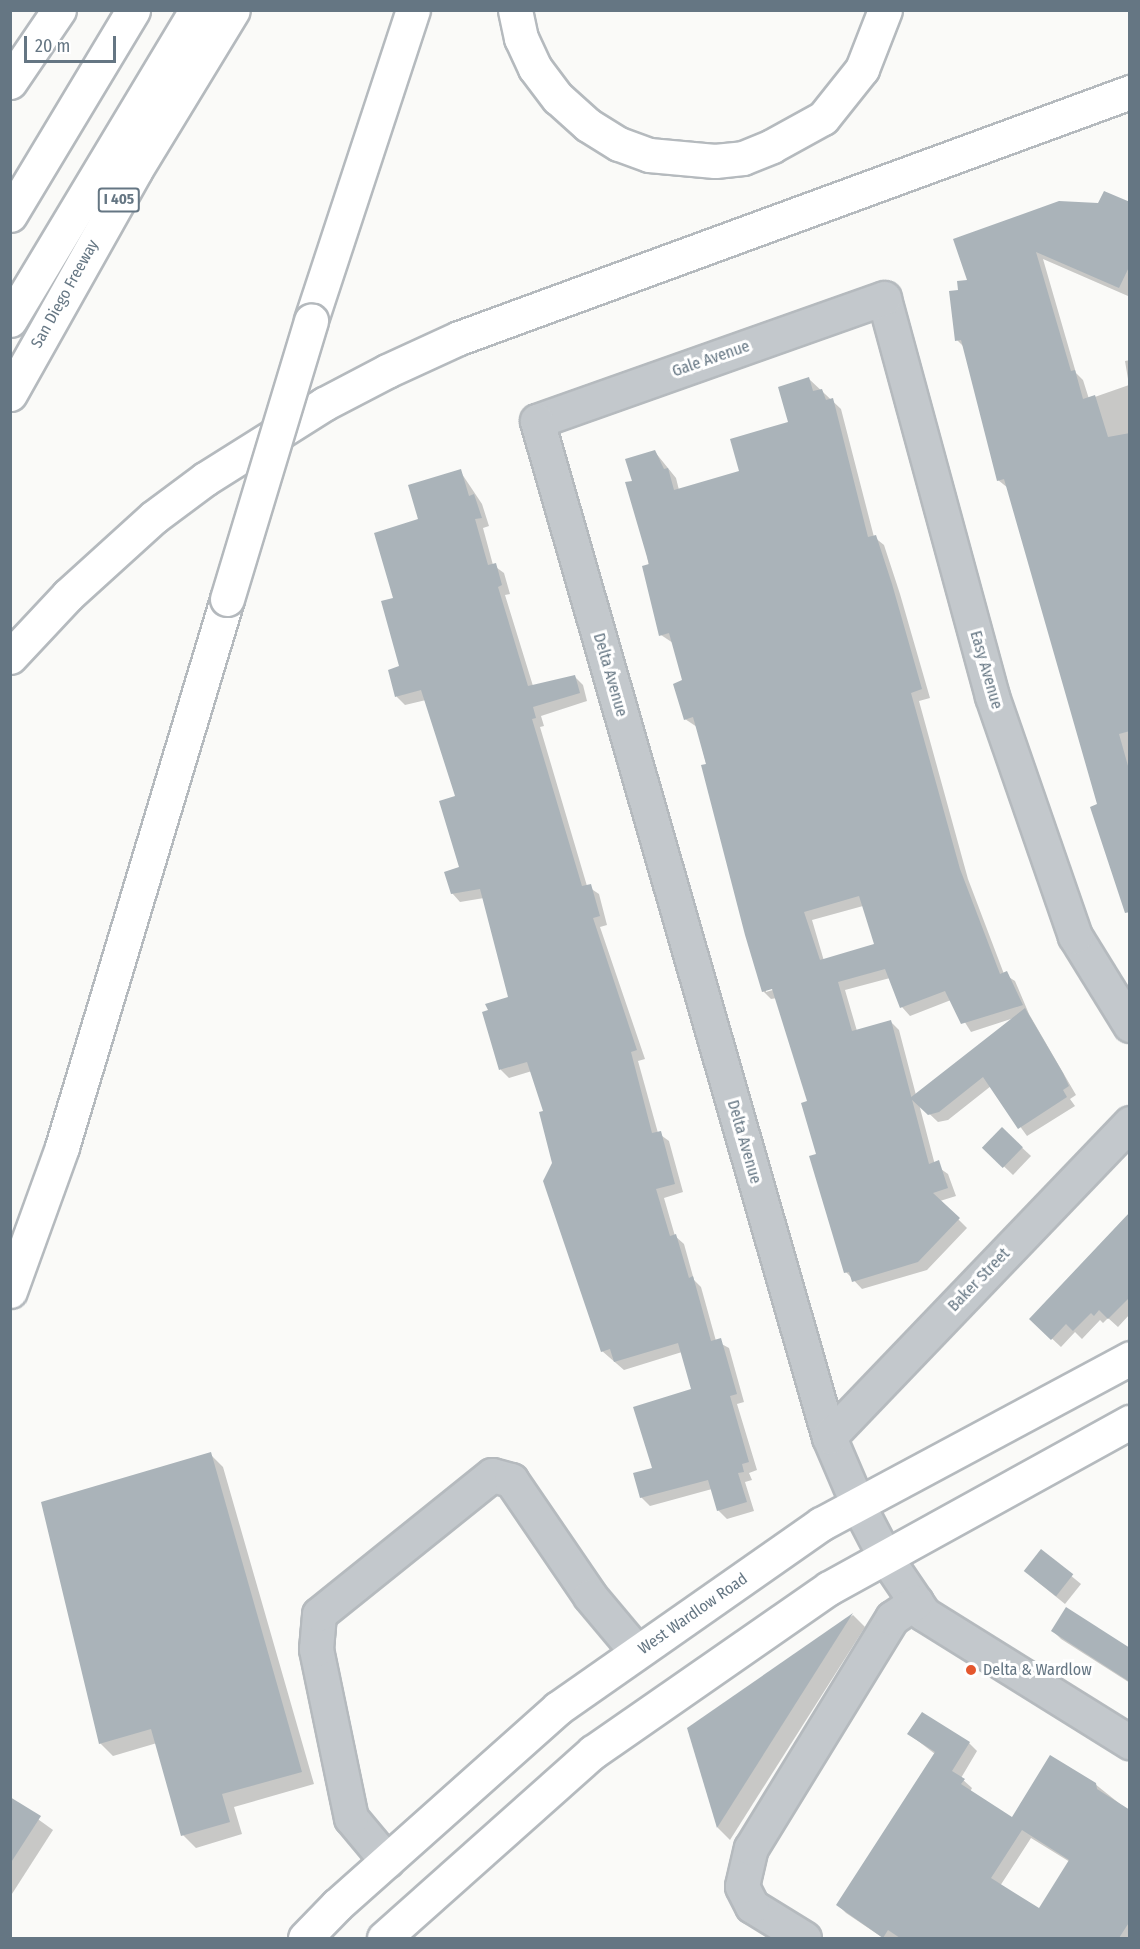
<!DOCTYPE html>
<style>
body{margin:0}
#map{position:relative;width:1140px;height:1949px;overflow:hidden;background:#fafaf8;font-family:"Fira Sans Condensed",sans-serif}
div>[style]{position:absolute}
.shadow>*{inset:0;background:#0003}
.building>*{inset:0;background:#aab3b9;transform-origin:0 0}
.roads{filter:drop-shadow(2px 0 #b5babe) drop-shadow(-2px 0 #b5babe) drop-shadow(0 2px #b5babe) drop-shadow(0 -2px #b5babe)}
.minor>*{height:33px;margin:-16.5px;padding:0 16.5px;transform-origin:16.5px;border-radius:16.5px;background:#c3c8cc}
.major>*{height:33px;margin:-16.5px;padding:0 16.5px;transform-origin:16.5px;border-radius:16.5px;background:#fff}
.highway>*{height:33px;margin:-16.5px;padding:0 16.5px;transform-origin:16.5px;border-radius:16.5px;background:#fff}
.bridges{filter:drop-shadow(2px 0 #b4b9bd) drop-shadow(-2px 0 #b4b9bd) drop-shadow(0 2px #b4b9bd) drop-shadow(0 -2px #b4b9bd)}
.highway-bridge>*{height:33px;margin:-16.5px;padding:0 16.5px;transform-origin:16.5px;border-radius:16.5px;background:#fff}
.dots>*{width:16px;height:16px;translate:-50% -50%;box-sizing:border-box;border:3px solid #fff;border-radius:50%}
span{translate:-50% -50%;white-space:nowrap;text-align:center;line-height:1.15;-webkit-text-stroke:6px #fff;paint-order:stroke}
.shield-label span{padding:2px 4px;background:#fff;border:2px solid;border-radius:4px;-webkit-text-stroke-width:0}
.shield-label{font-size:15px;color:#657683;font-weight:700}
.street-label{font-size:16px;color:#657683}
.poi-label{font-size:16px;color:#657683}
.left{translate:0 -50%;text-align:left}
.frame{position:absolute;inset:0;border:12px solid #657683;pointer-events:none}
.scale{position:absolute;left:24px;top:36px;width:92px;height:27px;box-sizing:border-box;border:3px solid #657683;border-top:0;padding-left:8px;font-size:18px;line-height:21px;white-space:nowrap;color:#657683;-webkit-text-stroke:4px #fff;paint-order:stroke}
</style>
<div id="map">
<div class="shadow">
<div style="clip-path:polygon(1130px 204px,1128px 296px,1043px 259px,1076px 373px,1083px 380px,1089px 399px,1129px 385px,1125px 361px,1130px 360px,1130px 848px,1099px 805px,1008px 488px,998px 480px,965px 348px,957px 340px,960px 291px,969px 281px)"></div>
<div style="clip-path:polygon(evenodd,809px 379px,841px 409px,874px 537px,884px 545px,900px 594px,930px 698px,919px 701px,968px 879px,1004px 974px,1015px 981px,1029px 1014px,1076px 1095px,1070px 1099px,1075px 1106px,1027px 1136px,991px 1086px,948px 1120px,938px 1122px,919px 1104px,935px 1165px,948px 1174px,956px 1196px,940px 1201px,967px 1228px,927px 1270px,862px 1289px,846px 1272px,809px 1102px,777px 998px,771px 999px,763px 991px,697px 727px,685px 719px,684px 680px,673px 643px,661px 635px,634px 482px,655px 452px,676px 478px,679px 490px,741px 472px,790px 423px,809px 379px,863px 906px,876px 945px,824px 961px,812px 920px,863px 906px,809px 379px,890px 978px,902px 1007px,910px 1016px,951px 1000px,971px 1032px,1014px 1018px,916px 1095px,899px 1030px,890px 1021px,857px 1031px,845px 990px,890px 978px,809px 379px,780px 988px,766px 992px,766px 989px,780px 988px)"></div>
<div style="clip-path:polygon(460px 471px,482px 504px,489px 526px,483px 528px,493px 565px,504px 573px,510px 594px,505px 595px,533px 686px,575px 677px,583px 685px,587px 701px,541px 716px,544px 726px,540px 727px,587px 886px,599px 894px,607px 925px,600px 927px,645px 1059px,638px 1061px,658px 1133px,669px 1141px,683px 1192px,664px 1198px,675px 1236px,684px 1244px,694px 1280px,701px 1287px,716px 1341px,729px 1348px,744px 1402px,737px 1404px,757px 1470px,749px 1473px,752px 1480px,745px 1482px,754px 1511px,727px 1519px,718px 1510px,712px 1489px,650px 1506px,641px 1497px,693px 1390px,682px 1352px,624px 1370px,602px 1351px,554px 1163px,545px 1112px,532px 1071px,509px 1078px,501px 1070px,484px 1013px,510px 998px,484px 898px,460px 902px,452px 893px,461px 868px,456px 797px,426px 700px,405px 705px,397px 697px,390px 671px,401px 667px,395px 599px,420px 520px)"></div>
<div style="clip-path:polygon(1002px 1129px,1031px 1156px,1013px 1175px,993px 1156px)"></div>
<div style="clip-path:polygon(1130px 1214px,1130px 1314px,1118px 1327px,1108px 1318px,1103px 1323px,1100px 1320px,1082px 1339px,1075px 1332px,1061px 1347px,1031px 1319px)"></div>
<div style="clip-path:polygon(210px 1454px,223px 1467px,314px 1784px,234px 1807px,242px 1834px,196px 1848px,183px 1835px,157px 1743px,113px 1756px,100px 1743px)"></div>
<div style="clip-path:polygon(1041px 1551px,1081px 1584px,1065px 1604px,1034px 1579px)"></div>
<div style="clip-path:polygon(853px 1615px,865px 1627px,730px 1840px,718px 1828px,689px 1729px)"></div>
<div style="clip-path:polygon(1053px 1631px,1130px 1650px,1130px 1683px,1061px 1639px)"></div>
<div style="clip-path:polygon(evenodd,909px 1734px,969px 1743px,977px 1751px,961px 1778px,972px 1788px,970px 1792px,1012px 1819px,1095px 1784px,1130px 1812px,1130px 1938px,883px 1938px,846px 1913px,838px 1905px,935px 1754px,909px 1734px,1031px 1838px,1070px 1862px,1040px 1910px,1000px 1886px,1031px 1838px)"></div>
<div style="clip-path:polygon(10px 1799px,53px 1830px,10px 1897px)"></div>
</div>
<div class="building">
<div style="clip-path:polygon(1104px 191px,1130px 202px,1130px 265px,1119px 288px,1036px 252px,1071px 371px,1075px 370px,1083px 399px,1095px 395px,1108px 437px,1130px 433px,1130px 731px,1119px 734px,1130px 773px,1130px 912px,1125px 913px,1090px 807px,1097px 804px,1004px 479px,997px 481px,961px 340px,955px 341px,949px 291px,958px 290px,957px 281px,967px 280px,953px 239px,1059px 201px,1098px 203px)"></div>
<div style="clip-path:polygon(evenodd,809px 377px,813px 391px,822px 389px,826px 400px,833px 398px,868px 537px,876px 535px,892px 584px,922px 689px,911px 693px,960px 869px,1000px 974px,1007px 971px,1023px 1005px,961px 1024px,945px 991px,900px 1008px,885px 969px,838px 982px,852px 1031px,891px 1020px,929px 1164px,939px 1160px,948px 1188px,933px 1193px,960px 1218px,918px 1262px,852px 1282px,849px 1272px,844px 1273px,809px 1156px,816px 1154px,801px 1103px,807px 1101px,772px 989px,762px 992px,745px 935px,701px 765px,706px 764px,693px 717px,684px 720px,673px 684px,682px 680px,669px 633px,659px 636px,642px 566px,649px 564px,625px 482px,632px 481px,625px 459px,655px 450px,664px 469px,668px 468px,674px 490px,739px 471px,730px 439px,788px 422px,778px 387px,809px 377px,859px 896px,874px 944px,820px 960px,804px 912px,859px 896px)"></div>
<div style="clip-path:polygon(461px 469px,469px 496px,474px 494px,482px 518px,475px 519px,488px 565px,496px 563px,502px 585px,498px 587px,528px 686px,575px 675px,580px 693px,533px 707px,536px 718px,532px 719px,582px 886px,591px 884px,600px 916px,593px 918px,637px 1050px,631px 1052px,652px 1133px,661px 1131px,675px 1184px,656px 1189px,670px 1236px,676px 1234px,689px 1278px,693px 1276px,711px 1341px,721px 1338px,737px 1394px,730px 1396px,749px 1462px,742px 1464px,744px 1472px,738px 1473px,747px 1502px,717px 1511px,708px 1480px,640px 1498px,633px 1473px,652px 1468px,633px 1407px,691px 1389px,678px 1343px,614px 1362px,610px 1349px,601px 1352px,543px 1181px,552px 1163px,539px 1112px,543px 1111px,527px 1062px,499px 1070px,482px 1012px,488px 1010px,485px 1004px,508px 997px,480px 889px,451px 894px,444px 872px,459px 867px,439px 801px,455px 796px,421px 690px,395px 697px,388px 670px,399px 666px,381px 601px,393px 598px,374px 533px,418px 519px,408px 485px)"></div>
<div style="clip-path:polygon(1025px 1008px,1063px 1073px,1069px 1086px,1063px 1090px,1067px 1097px,1018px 1129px,983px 1077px,939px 1112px,928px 1115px,910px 1098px)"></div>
<div style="left:1002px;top:1127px;width:29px;height:29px;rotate:44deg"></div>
<div style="clip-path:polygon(1130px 1212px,1130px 1297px,1108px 1319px,1099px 1310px,1094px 1316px,1091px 1313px,1073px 1331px,1066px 1324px,1051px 1340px,1029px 1319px)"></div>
<div style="clip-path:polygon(211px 1452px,302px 1772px,222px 1794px,230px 1822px,181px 1836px,151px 1729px,99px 1744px,41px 1502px)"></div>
<div style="left:1041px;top:1549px;width:41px;height:28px;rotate:38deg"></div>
<div style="clip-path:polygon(1066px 1607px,1130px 1648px,1130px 1682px,1051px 1631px)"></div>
<div style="clip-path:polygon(853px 1613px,717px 1828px,687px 1728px)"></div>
<div style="clip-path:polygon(evenodd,922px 1712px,970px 1742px,952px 1771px,965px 1779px,961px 1784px,1012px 1817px,1050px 1755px,1096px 1783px,1097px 1789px,1130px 1810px,1130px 1921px,1119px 1938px,900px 1938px,888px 1930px,883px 1938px,836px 1905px,935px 1752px,907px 1734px,922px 1712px,1022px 1830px,1069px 1860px,1039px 1908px,991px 1878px,1022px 1830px)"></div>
<div style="clip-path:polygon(10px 1797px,41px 1816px,10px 1864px)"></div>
</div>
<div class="roads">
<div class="minor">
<div style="left:1130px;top:1025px;width:105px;rotate:-121.7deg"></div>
<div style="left:1075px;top:936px;width:254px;rotate:-109.1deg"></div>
<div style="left:992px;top:696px;width:412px;rotate:-105.2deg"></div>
<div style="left:884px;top:298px;width:368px;rotate:160.5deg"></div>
<div style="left:537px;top:421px;width:1057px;rotate:73.97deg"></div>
<div style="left:829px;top:1437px;width:74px;rotate:66.9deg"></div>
<div style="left:858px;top:1505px;width:56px;rotate:62.5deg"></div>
<div style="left:884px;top:1555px;width:71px;rotate:55.9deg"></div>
<div style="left:924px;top:1614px;width:243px;rotate:31.9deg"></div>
<div style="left:829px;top:1437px;width:435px;rotate:-46.2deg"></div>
<div style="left:387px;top:1861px;width:56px;rotate:-129.9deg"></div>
<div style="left:351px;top:1818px;width:173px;rotate:-101.7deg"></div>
<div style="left:316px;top:1649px;width:35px;rotate:-85deg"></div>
<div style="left:319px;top:1614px;width:222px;rotate:-38.8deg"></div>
<div style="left:492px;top:1475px;width:20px;rotate:15deg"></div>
<div style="left:511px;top:1480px;width:140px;rotate:55.7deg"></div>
<div style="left:590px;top:1596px;width:73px;rotate:50deg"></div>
<div style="left:804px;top:1938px;width:61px;rotate:-148.4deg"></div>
<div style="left:752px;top:1906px;width:22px;rotate:-117deg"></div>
<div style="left:742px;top:1886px;width:39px;rotate:-77deg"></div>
<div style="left:751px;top:1848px;width:270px;rotate:-58.5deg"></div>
<div style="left:892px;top:1618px;width:29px;rotate:-34deg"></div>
</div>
<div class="major">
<div style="left:305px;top:1938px;width:46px;rotate:-45.9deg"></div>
<div style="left:337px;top:1905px;width:296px;rotate:-41.7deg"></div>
<div style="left:558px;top:1708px;width:321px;rotate:-35deg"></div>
<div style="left:821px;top:1524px;width:351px;rotate:-28.2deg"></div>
<div style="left:384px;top:1938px;width:280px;rotate:-41.7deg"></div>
<div style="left:593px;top:1752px;width:287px;rotate:-34.8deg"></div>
<div style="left:829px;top:1588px;width:344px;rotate:-28.9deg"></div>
</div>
<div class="highway">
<div style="left:515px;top:10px;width:29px;rotate:78deg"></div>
<div style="left:521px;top:38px;width:33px;rotate:65deg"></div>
<div style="left:535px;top:68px;width:38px;rotate:53deg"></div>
<div style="left:558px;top:98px;width:40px;rotate:42deg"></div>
<div style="left:588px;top:125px;width:36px;rotate:32deg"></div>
<div style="left:619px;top:144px;width:32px;rotate:20deg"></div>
<div style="left:649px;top:155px;width:66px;rotate:5.2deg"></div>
<div style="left:715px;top:161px;width:28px;rotate:-6deg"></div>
<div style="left:743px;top:158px;width:31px;rotate:-22deg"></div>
<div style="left:772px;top:146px;width:58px;rotate:-28.8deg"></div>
<div style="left:823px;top:118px;width:63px;rotate:-51.5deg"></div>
<div style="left:862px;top:69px;width:63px;rotate:-68.7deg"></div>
<div style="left:10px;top:82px;width:87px;rotate:-55.8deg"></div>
<div style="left:10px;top:215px;width:239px;rotate:-59deg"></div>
<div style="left:10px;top:320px;width:362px;rotate:-59deg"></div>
<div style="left:311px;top:320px;width:326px;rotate:-71.8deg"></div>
<div style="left:10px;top:394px;width:256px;rotate:-60.7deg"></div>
<div style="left:135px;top:171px;width:188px;rotate:-58.7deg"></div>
<div style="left:10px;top:657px;width:85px;rotate:-46.9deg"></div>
<div style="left:68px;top:595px;width:116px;rotate:-42.2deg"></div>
<div style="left:154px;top:517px;width:64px;rotate:-36.7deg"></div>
<div style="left:205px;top:479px;width:141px;rotate:-32.2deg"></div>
<div style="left:324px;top:404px;width:71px;rotate:-27.6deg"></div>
<div style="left:387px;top:371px;width:79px;rotate:-24.6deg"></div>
<div style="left:459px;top:338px;width:715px;rotate:-20.13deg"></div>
<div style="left:10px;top:1291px;width:153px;rotate:-70.1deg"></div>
<div style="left:62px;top:1147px;width:572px;rotate:-73.24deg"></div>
</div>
</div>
<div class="bridges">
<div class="highway-bridge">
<div style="left:227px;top:599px;width:291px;rotate:-73.2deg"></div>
</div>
</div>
<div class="dots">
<div style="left:971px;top:1670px;background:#e4572e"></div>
</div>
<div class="shield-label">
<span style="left:119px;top:200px">I 405</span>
</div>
<div class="street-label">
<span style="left:65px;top:294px;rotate:-61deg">San Diego Freeway</span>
<span style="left:711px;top:359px;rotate:-19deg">Gale Avenue</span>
<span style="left:986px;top:670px;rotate:74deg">Easy Avenue</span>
<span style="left:610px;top:675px;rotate:74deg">Delta Avenue</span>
<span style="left:744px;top:1142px;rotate:74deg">Delta Avenue</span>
<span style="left:979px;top:1280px;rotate:-46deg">Baker Street</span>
<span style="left:693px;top:1614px;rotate:-35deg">West Wardlow Road</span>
</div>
<div class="poi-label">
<span class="left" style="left:983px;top:1670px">Delta &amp; Wardlow</span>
</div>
<div class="frame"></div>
<div class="scale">20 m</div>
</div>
